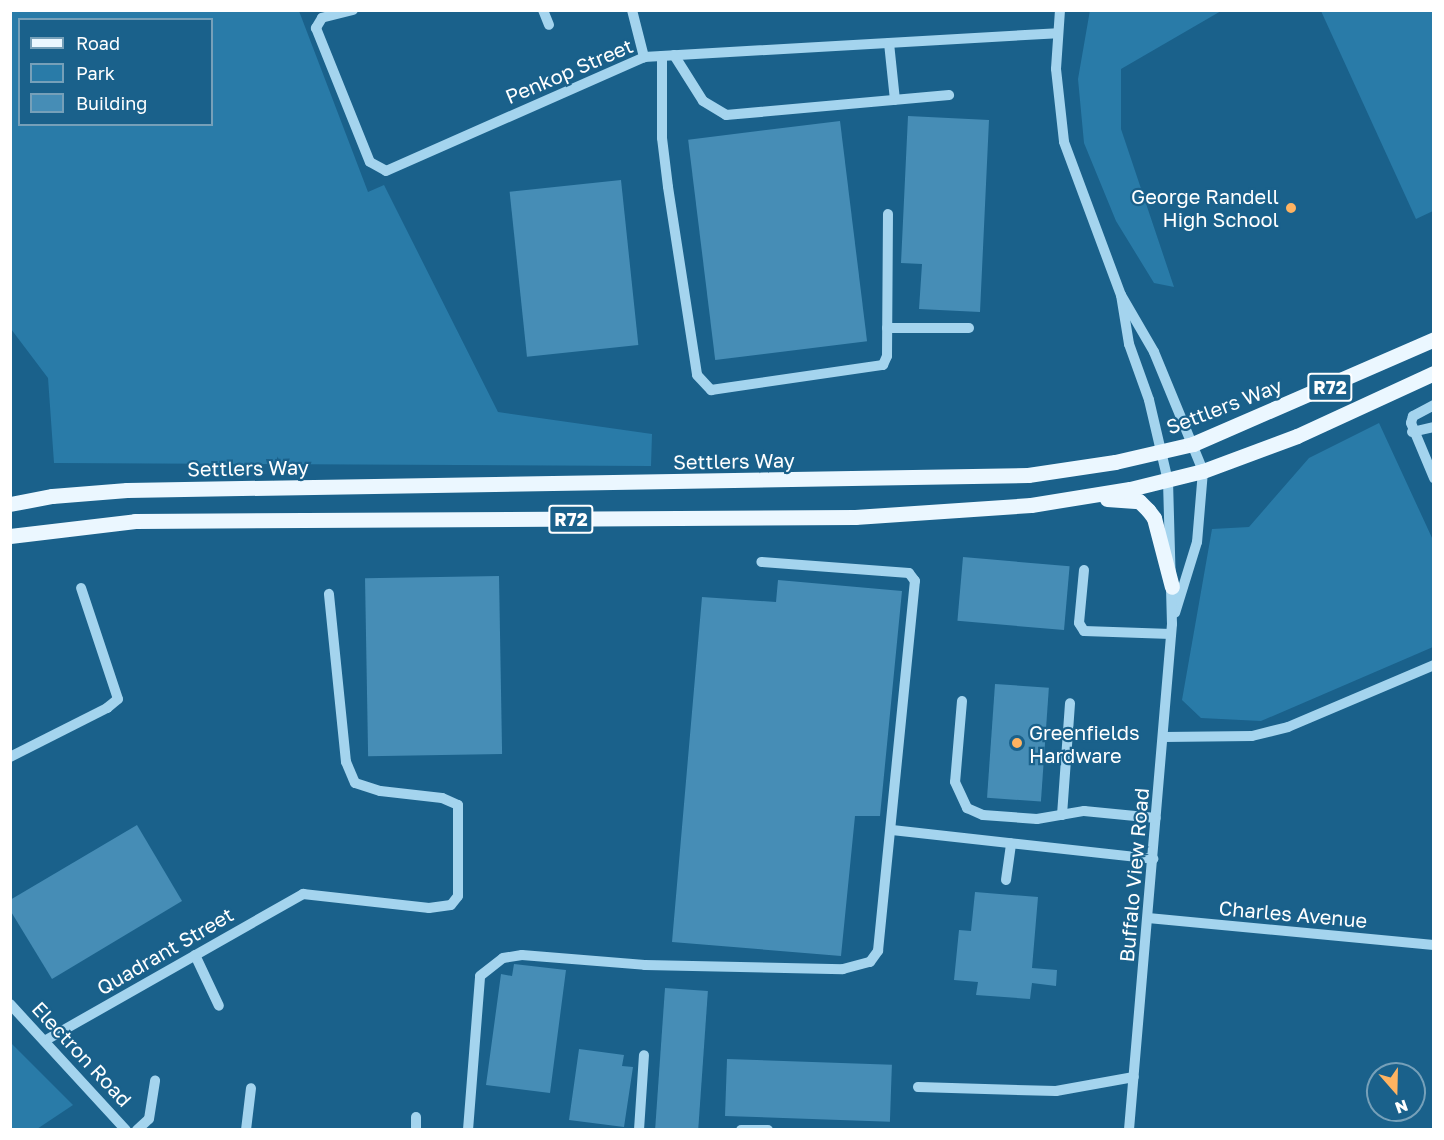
<!DOCTYPE html>
<style>
body{margin:0}
#map{position:relative;width:1444px;height:1140px;overflow:hidden;background:#1a618b;font-family:"Golos Text",sans-serif}
div>[style]{position:absolute}
.green>*{inset:0;background:#297ba8}
.building>*{inset:0;background:#468db6;transform-origin:0 0}
.minor>*{height:10px;margin:-5px;padding:0 5px;transform-origin:5px;border-radius:5px;background:#a4d4ee}
.major>*{height:15px;margin:-7.5px;padding:0 7.5px;transform-origin:7.5px;border-radius:7.5px;background:#ebf7ff}
.dots>*{width:16px;height:16px;translate:-50% -50%;box-sizing:border-box;border:3px solid #1a618b;border-radius:50%}
span{translate:-50% -50%;white-space:nowrap;text-align:center;line-height:1.15;-webkit-text-stroke:4.5px #1a618b;paint-order:stroke}
.shield-label span{padding:2px 4px;background:#1a618b;border:2px solid;border-radius:4px;-webkit-text-stroke-width:0}
.shield-label{font-size:18px;color:#fff;font-weight:700}
.street-label{font-size:20px;color:#fff}
.poi-label{font-size:20px;color:#fff}
.right{translate:-100% -50%;text-align:right}
.left{translate:0 -50%;text-align:left}
.frame{position:absolute;inset:0;border:12px solid #fff;pointer-events:none}
.legend{position:absolute;left:18px;top:18px;width:195px;height:108px;box-sizing:border-box;background:#1a618b;border:2px solid #76a0b9;margin:0;padding:8px 10px;list-style:none;font-size:18px;color:#fff}
.legend li{display:flex;align-items:center;gap:12px;height:30px}
.legend b{width:30px;border:2px solid #76a0b9}
.north{position:absolute;left:1366px;top:1062px;width:60px;height:60px;box-sizing:border-box;background:#1a618b;border:2px solid #76a0b9;border-radius:50%;rotate:160deg;font-size:16px;font-weight:700;line-height:24px;text-align:center;color:#fff}
.north::after{content:'';display:block;margin:auto;width:21px;height:27px;background:#ffb361;clip-path:polygon(50% 0,100% 100%,50% 72%,0 100%)}
</style>
<div id="map">
<div class="green">
<div style="clip-path:polygon(evenodd,11px 10px,299px 11px,368px 192px,384px 185px,498px 412px,652px 434px,651px 466px,54px 463px,48px 378px,11px 329px,11px 10px,20px 20px,212px 20px,212px 124px,20px 124px,20px 20px)"></div>
<div style="clip-path:polygon(1090px 10px,1221px 11px,1121px 69px,1121px 129px,1174px 287px,1154px 283px,1116px 221px,1084px 143px,1078px 79px)"></div>
<div style="clip-path:polygon(1321px 11px,1433px 11px,1433px 211px,1416px 219px)"></div>
<div style="clip-path:polygon(1379px 423px,1433px 540px,1433px 647px,1261px 721px,1201px 718px,1182px 700px,1212px 529px,1249px 527px,1309px 458px)"></div>
<div style="clip-path:polygon(10px 1042px,73px 1105px,37px 1129px,11px 1129px)"></div>
</div>
<div class="building">
<div style="clip-path:polygon(908px 116px,989px 120px,980px 312px,919px 309px,922px 264px,901px 263px)"></div>
<div style="left:840px;top:121px;width:222px;height:153px;rotate:83deg"></div>
<div style="left:621px;top:180px;width:166px;height:112px;rotate:84deg"></div>
<div style="left:963px;top:557px;width:107px;height:64px;rotate:5deg"></div>
<div style="left:499px;top:576px;width:178px;height:134px;rotate:89deg"></div>
<div style="clip-path:polygon(778px 580px,902px 591px,880px 816px,855px 816px,841px 956px,672px 942px,702px 597px,776px 602px)"></div>
<div style="left:995px;top:684px;width:54px;height:114px;rotate:4deg"></div>
<div style="clip-path:polygon(137px 825px,182px 901px,52px 979px,10px 910px,10px 900px)"></div>
<div style="clip-path:polygon(975px 892px,1038px 897px,1032px 968px,1057px 970px,1056px 986px,1032px 983px,1030px 999px,976px 995px,978px 982px,954px 980px,959px 930px,971px 931px)"></div>
<div style="clip-path:polygon(514px 964px,566px 970px,550px 1093px,486px 1085px,501px 974px,512px 976px)"></div>
<div style="left:665px;top:988px;width:43px;height:142px;rotate:4deg"></div>
<div style="clip-path:polygon(579px 1049px,624px 1055px,622px 1066px,633px 1067px,624px 1127px,569px 1120px)"></div>
<div style="left:727px;top:1059px;width:165px;height:57px;rotate:2deg"></div>
</div>
<div class="minor">
<div style="left:353px;top:10px;width:32px;rotate:166deg"></div>
<div style="left:322px;top:18px;width:12px;rotate:121deg"></div>
<div style="left:316px;top:28px;width:144px;rotate:68.1deg"></div>
<div style="left:370px;top:162px;width:18px;rotate:29deg"></div>
<div style="left:386px;top:171px;width:282px;rotate:-23.8deg"></div>
<div style="left:644px;top:57px;width:414px;rotate:-3.3deg"></div>
<div style="left:543px;top:10px;width:16px;rotate:68deg"></div>
<div style="left:632px;top:10px;width:49px;rotate:75.7deg"></div>
<div style="left:1060px;top:10px;width:59px;rotate:93.9deg"></div>
<div style="left:1056px;top:69px;width:73px;rotate:83.7deg"></div>
<div style="left:1064px;top:142px;width:163px;rotate:69.6deg"></div>
<div style="left:1121px;top:295px;width:66px;rotate:59.9deg"></div>
<div style="left:1154px;top:352px;width:129px;rotate:67.6deg"></div>
<div style="left:1203px;top:471px;width:71px;rotate:94.8deg"></div>
<div style="left:1197px;top:542px;width:74px;rotate:107.2deg"></div>
<div style="left:889px;top:43px;width:57px;rotate:84deg"></div>
<div style="left:674px;top:55px;width:54px;rotate:57.8deg"></div>
<div style="left:703px;top:101px;width:27px;rotate:31deg"></div>
<div style="left:726px;top:115px;width:224px;rotate:-5.1deg"></div>
<div style="left:662px;top:56px;width:82px;rotate:90deg"></div>
<div style="left:662px;top:138px;width:49px;rotate:83deg"></div>
<div style="left:668px;top:187px;width:190px;rotate:81.2deg"></div>
<div style="left:697px;top:375px;width:21px;rotate:47deg"></div>
<div style="left:711px;top:390px;width:174px;rotate:-8.3deg"></div>
<div style="left:883px;top:365px;width:10px;rotate:-66deg"></div>
<div style="left:887px;top:356px;width:142px;rotate:-89.6deg"></div>
<div style="left:1121px;top:295px;width:50px;rotate:80.7deg"></div>
<div style="left:1129px;top:344px;width:59px;rotate:70.3deg"></div>
<div style="left:1149px;top:400px;width:83px;rotate:76.8deg"></div>
<div style="left:1168px;top:481px;width:143px;rotate:88.4deg"></div>
<div style="left:1172px;top:624px;width:508px;rotate:94.86deg"></div>
<div style="left:887px;top:328px;width:82px"></div>
<div style="left:1434px;top:405px;width:24px;rotate:152deg"></div>
<div style="left:1413px;top:416px;width:7px;rotate:106deg"></div>
<div style="left:1411px;top:423px;width:60px;rotate:67.3deg"></div>
<div style="left:1412px;top:432px;width:23px;rotate:-13deg"></div>
<div style="left:1084px;top:570px;width:53px;rotate:95.4deg"></div>
<div style="left:1079px;top:623px;width:9px;rotate:58deg"></div>
<div style="left:1084px;top:631px;width:87px;rotate:2deg"></div>
<div style="left:962px;top:701px;width:81px;rotate:94.9deg"></div>
<div style="left:955px;top:782px;width:29px;rotate:65deg"></div>
<div style="left:967px;top:808px;width:17px;rotate:24deg"></div>
<div style="left:983px;top:815px;width:54px;rotate:4.2deg"></div>
<div style="left:1037px;top:819px;width:48px;rotate:-9.7deg"></div>
<div style="left:1084px;top:811px;width:72px;rotate:5.6deg"></div>
<div style="left:1164px;top:737px;width:88px;rotate:-0.7deg"></div>
<div style="left:1252px;top:736px;width:37px;rotate:-14deg"></div>
<div style="left:1288px;top:727px;width:159px;rotate:-23deg"></div>
<div style="left:10px;top:757px;width:109px;rotate:-26.8deg"></div>
<div style="left:107px;top:708px;width:14px;rotate:-39deg"></div>
<div style="left:118px;top:699px;width:117px;rotate:-108.4deg"></div>
<div style="left:1062px;top:815px;width:112px;rotate:-85.9deg"></div>
<div style="left:892px;top:830px;width:263px;rotate:6.3deg"></div>
<div style="left:1006px;top:880px;width:37px;rotate:-82deg"></div>
<div style="left:1148px;top:918px;width:287px;rotate:5.4deg"></div>
<div style="left:195px;top:955px;width:56px;rotate:64.8deg"></div>
<div style="left:10px;top:1004px;width:171px;rotate:47.4deg"></div>
<div style="left:46px;top:1040px;width:296px;rotate:-29.6deg"></div>
<div style="left:303px;top:894px;width:127px;rotate:6.3deg"></div>
<div style="left:429px;top:908px;width:22px;rotate:-8deg"></div>
<div style="left:451px;top:905px;width:11px;rotate:-52deg"></div>
<div style="left:458px;top:896px;width:91px;rotate:-90deg"></div>
<div style="left:458px;top:805px;width:17px;rotate:-156deg"></div>
<div style="left:442px;top:798px;width:62px;rotate:-173.6deg"></div>
<div style="left:380px;top:791px;width:26px;rotate:-162deg"></div>
<div style="left:355px;top:783px;width:23px;rotate:-113deg"></div>
<div style="left:346px;top:762px;width:169px;rotate:-95.8deg"></div>
<div style="left:918px;top:1087px;width:138px;rotate:1.7deg"></div>
<div style="left:1056px;top:1091px;width:79px;rotate:-10.2deg"></div>
<div style="left:137px;top:1130px;width:16px;rotate:-43deg"></div>
<div style="left:149px;top:1119px;width:39px;rotate:-81deg"></div>
<div style="left:246px;top:1130px;width:42px;rotate:-83.2deg"></div>
<div style="left:416px;top:1130px;width:13px;rotate:-90deg"></div>
<div style="left:468px;top:1130px;width:154px;rotate:-85.5deg"></div>
<div style="left:480px;top:976px;width:29px;rotate:-38deg"></div>
<div style="left:503px;top:958px;width:19px;rotate:-9deg"></div>
<div style="left:522px;top:955px;width:123px;rotate:4.6deg"></div>
<div style="left:645px;top:965px;width:198px;rotate:1.2deg"></div>
<div style="left:843px;top:969px;width:28px;rotate:-15deg"></div>
<div style="left:870px;top:962px;width:14px;rotate:-54deg"></div>
<div style="left:878px;top:951px;width:372px;rotate:-84.3deg"></div>
<div style="left:915px;top:581px;width:10px;rotate:-127deg"></div>
<div style="left:909px;top:573px;width:148px;rotate:-175.7deg"></div>
<div style="left:639px;top:1130px;width:75px;rotate:-86.2deg"></div>
<div style="left:741px;top:1130px;width:27px"></div>
</div>
<div class="major">
<div style="left:1107px;top:499px;width:32px;rotate:4deg"></div>
<div style="left:1139px;top:501px;width:13px;rotate:45deg"></div>
<div style="left:1148px;top:510px;width:10px;rotate:53deg"></div>
<div style="left:1154px;top:518px;width:71px;rotate:75.4deg"></div>
<div style="left:10px;top:504px;width:43px;rotate:-10.8deg"></div>
<div style="left:52px;top:496px;width:75px;rotate:-4.6deg"></div>
<div style="left:127px;top:490px;width:901px;rotate:-0.95deg"></div>
<div style="left:1028px;top:475px;width:88px;rotate:-8.5deg"></div>
<div style="left:1115px;top:462px;width:80px;rotate:-13deg"></div>
<div style="left:1193px;top:444px;width:263px;rotate:-23.5deg"></div>
<div style="left:10px;top:536px;width:126px;rotate:-6.8deg"></div>
<div style="left:135px;top:521px;width:720px;rotate:-0.32deg"></div>
<div style="left:855px;top:517px;width:176px;rotate:-3.9deg"></div>
<div style="left:1031px;top:505px;width:100px;rotate:-9.2deg"></div>
<div style="left:1130px;top:489px;width:75px;rotate:-13.9deg"></div>
<div style="left:1203px;top:471px;width:100px;rotate:-20.4deg"></div>
<div style="left:1297px;top:436px;width:151px;rotate:-24.7deg"></div>
</div>
<div class="dots">
<div style="left:1291px;top:208px;background:#ffb361"></div>
<div style="left:1017px;top:743px;background:#ffb361"></div>
</div>
<div class="shield-label">
<span style="left:1330px;top:387px">R72</span>
<span style="left:571px;top:519px">R72</span>
</div>
<div class="street-label">
<span style="left:569px;top:71px;rotate:-23deg">Penkop Street</span>
<span style="left:1224px;top:406px;rotate:-21deg">Settlers Way</span>
<span style="left:734px;top:461px;rotate:-1deg">Settlers Way</span>
<span style="left:248px;top:468px;rotate:-1deg">Settlers Way</span>
<span style="left:1134px;top:875px;rotate:-85deg">Buffalo View Road</span>
<span style="left:1293px;top:914px;rotate:5deg">Charles Avenue</span>
<span style="left:165px;top:951px;rotate:-30deg">Quadrant Street</span>
<span style="left:82px;top:1054px;rotate:47deg">Electron Road</span>
</div>
<div class="poi-label">
<span class="right" style="left:1279px;top:208px">George Randell<br>High School</span>
<span class="left" style="left:1029px;top:744px">Greenfields<br>Hardware</span>
</div>
<div class="frame"></div>
<ul class="legend">
<li><b style="height:8px;background:#ebf7ff"></b>Road</li>
<li><b style="height:16px;background:#297ba8"></b>Park</li>
<li><b style="height:16px;background:#468db6"></b>Building</li>
</ul>
<div class="north">N</div>
</div>
